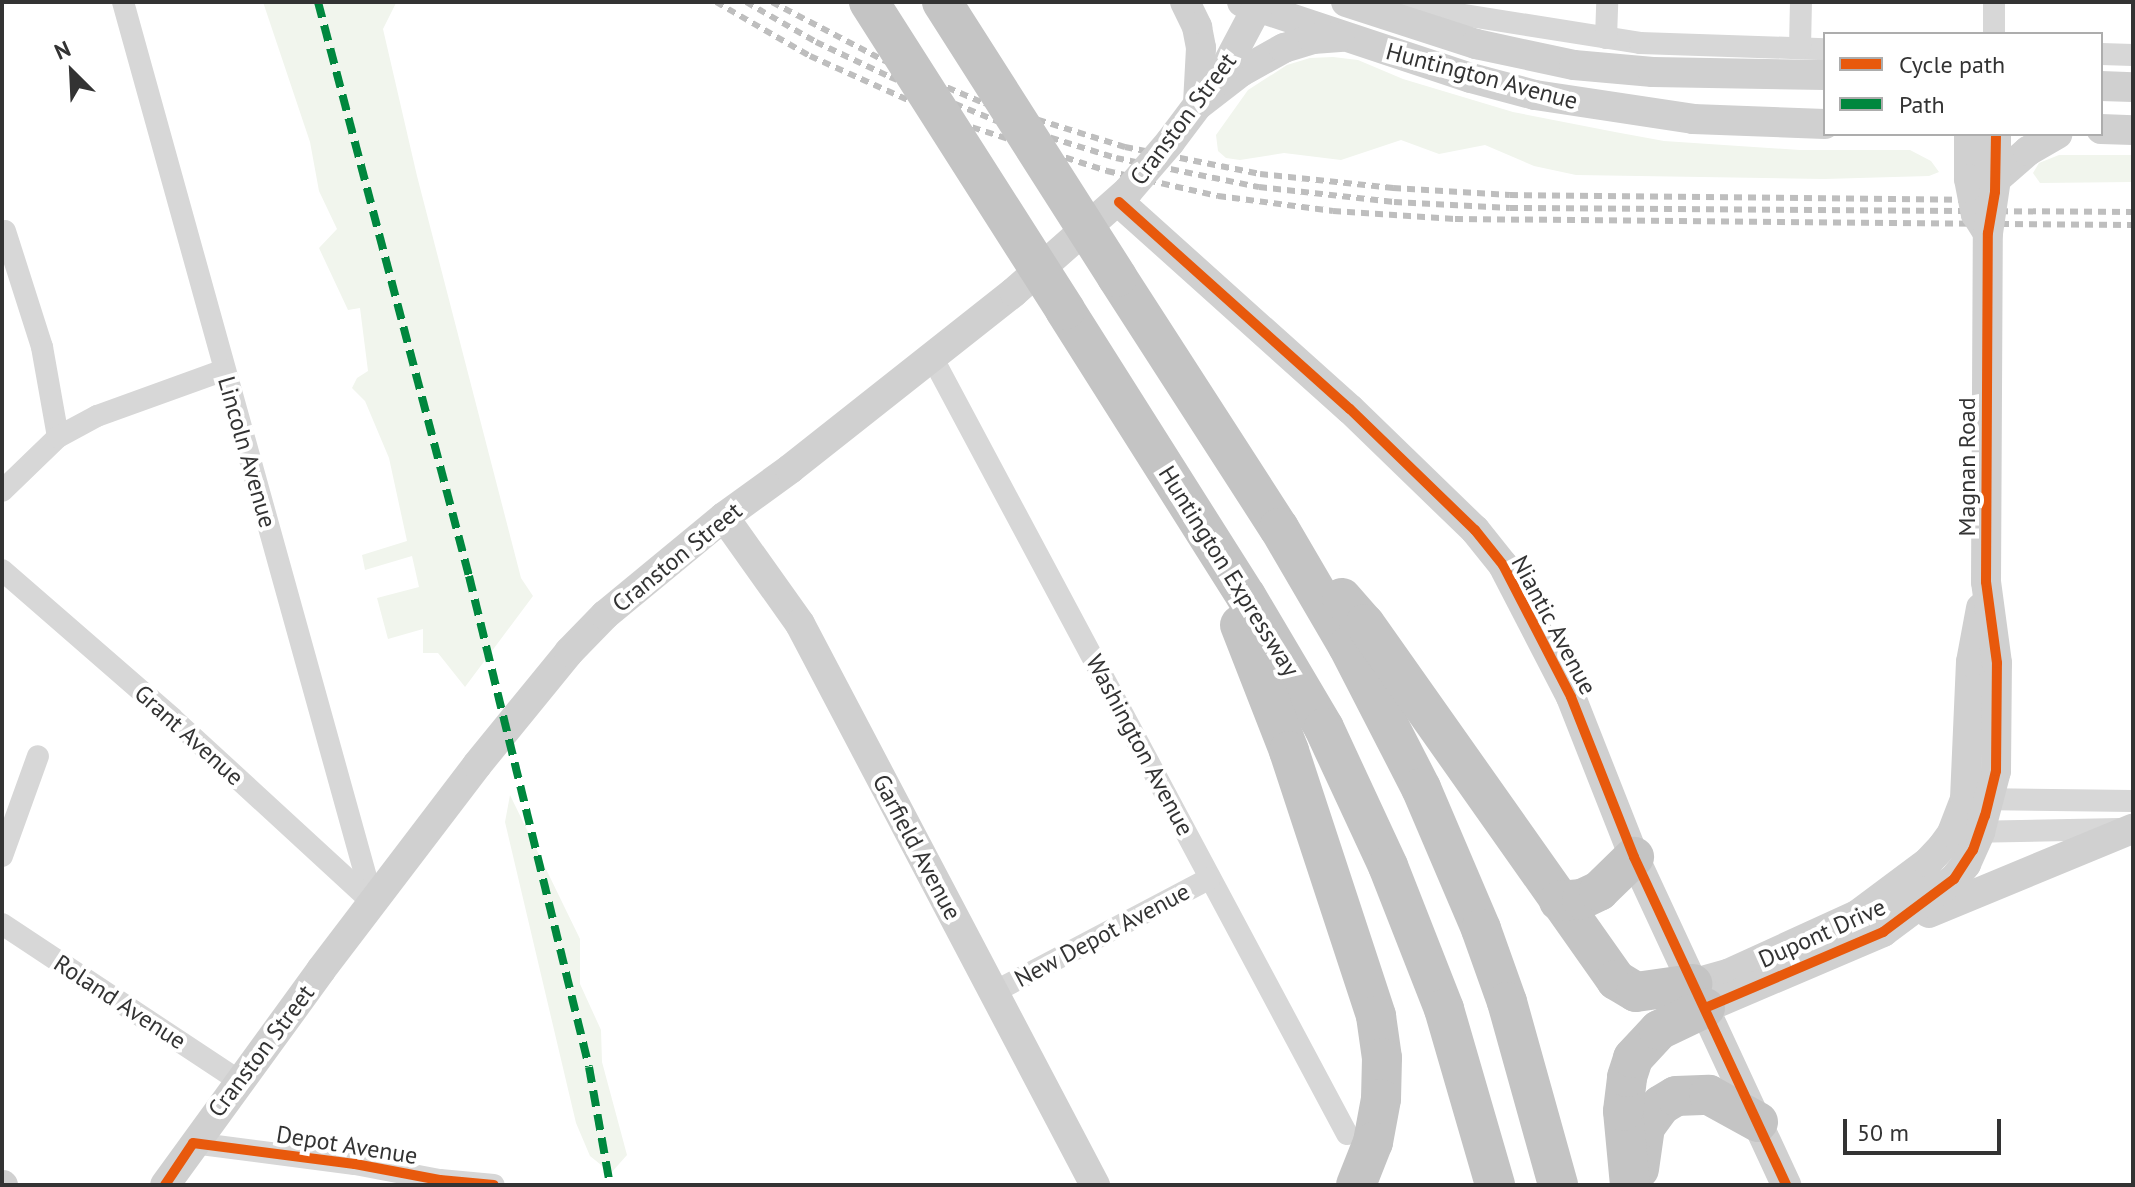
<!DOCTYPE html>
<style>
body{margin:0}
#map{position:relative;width:2135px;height:1187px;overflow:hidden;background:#fff;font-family:"PT Sans",sans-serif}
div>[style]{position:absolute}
.green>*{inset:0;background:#f1f5ed}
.street>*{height:22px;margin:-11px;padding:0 11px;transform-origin:11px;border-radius:11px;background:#d7d7d7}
.secondary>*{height:30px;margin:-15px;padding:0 15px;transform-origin:15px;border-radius:15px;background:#d0d0d0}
.highway>*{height:40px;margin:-20px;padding:0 20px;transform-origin:20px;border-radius:20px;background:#c4c4c4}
.rail>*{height:6px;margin-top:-3px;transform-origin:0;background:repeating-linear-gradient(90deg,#bebebe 0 8px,transparent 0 14px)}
.secondary-bridge>*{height:30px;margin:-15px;padding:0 15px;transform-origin:15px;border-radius:15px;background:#d0d0d0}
.highway-bridge>*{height:40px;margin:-20px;padding:0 20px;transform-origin:20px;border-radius:20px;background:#c4c4c4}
.quiet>*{height:8px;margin-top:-4px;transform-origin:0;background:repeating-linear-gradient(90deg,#00873e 0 16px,transparent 0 24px)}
.cycleway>*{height:10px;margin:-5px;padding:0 5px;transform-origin:5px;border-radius:5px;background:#e8590c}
span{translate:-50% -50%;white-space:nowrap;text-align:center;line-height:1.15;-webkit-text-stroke:8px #fff;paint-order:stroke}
.street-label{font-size:24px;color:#333}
.frame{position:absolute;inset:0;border:4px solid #333;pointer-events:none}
.legend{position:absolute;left:1823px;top:32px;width:280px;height:104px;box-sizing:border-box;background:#fff;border:2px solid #adadad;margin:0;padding:10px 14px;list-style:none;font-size:24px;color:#333}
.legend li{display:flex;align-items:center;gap:16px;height:40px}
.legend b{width:40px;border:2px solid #adadad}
.north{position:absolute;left:32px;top:32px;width:80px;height:80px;-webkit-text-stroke:6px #fff;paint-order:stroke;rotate:336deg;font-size:22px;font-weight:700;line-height:32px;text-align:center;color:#333}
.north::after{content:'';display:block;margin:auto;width:28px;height:36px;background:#333;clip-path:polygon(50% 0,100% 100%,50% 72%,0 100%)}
.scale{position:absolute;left:1843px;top:1119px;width:158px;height:36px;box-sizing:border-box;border:4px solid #333;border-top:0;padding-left:10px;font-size:24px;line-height:28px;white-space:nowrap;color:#333;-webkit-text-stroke:6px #fff;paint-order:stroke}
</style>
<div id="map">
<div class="green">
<div style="clip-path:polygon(263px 2px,396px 3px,383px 29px,417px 176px,521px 578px,533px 596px,465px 687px,438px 653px,423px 653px,423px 629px,388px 639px,377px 598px,419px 587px,412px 556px,365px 570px,362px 555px,407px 541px,389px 458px,365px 401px,352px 388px,357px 378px,368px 371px,360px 308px,348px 310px,319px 248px,337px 229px,319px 191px,310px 142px)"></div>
<div style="clip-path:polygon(1333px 57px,1358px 60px,1403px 79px,1513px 112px,1615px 132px,1664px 141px,1800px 150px,1910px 150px,1931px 161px,1939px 172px,1929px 176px,1824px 179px,1576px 175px,1534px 166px,1485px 145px,1439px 154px,1401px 140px,1341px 160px,1284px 153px,1240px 160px,1226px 158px,1218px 151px,1216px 135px,1248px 90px,1287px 65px,1310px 58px)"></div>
<div style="clip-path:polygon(2059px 155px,2133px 155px,2133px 182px,2040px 183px,2033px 173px,2039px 163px)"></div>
<div style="clip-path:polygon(510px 795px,580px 939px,580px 984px,601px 1030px,602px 1062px,627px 1155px,611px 1173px,590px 1156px,576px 1123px,505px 822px)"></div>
</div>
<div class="street">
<div style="left:123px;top:2px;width:934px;rotate:74.48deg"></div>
<div style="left:1382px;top:2px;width:261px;rotate:9deg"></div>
<div style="left:1640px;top:43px;width:185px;rotate:1.9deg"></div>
<div style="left:1994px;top:34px;width:32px;rotate:-90deg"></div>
<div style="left:1606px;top:38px;width:36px;rotate:-88deg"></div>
<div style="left:1800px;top:48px;width:46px;rotate:-88.8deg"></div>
<div style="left:2101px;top:54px;width:32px;rotate:2deg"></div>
<div style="left:5px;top:231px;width:122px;rotate:72.3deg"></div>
<div style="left:42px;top:347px;width:91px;rotate:79.9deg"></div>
<div style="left:932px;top:357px;width:881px;rotate:61.89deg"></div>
<div style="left:2px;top:491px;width:78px;rotate:-44deg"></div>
<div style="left:58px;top:437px;width:44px;rotate:-28.3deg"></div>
<div style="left:97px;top:416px;width:135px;rotate:-19.9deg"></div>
<div style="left:2px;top:570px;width:225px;rotate:41deg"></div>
<div style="left:172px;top:718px;width:272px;rotate:42.6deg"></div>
<div style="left:1974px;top:799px;width:159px;rotate:0.7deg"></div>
<div style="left:1965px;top:832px;width:154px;rotate:-1.1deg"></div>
<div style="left:2px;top:856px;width:106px;rotate:-70.2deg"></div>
<div style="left:2px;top:924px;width:283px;rotate:33.5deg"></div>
<div style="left:994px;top:992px;width:244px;rotate:-27.8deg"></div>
<div style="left:193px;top:1143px;width:163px;rotate:7.4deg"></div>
<div style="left:355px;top:1164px;width:86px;rotate:10.7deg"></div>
<div style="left:440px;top:1180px;width:54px;rotate:5.3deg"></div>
</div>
<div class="secondary">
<div style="left:1185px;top:2px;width:28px;rotate:64deg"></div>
<div style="left:1197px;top:27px;width:21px;rotate:79deg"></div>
<div style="left:1201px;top:48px;width:56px;rotate:93.1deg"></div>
<div style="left:1242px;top:2px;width:241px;rotate:18.4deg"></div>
<div style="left:1471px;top:78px;width:66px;rotate:14.9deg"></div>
<div style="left:1535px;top:95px;width:160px;rotate:8.6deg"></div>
<div style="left:1693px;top:119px;width:132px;rotate:2.2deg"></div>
<div style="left:1346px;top:2px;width:137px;rotate:17.9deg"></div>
<div style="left:1476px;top:44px;width:100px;rotate:12.1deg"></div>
<div style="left:1574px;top:65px;width:79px;rotate:5.1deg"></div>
<div style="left:1653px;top:72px;width:172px;rotate:1deg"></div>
<div style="left:2101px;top:86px;width:32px;rotate:2deg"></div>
<div style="left:1197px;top:106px;width:56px;rotate:-37.7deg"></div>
<div style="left:1241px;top:72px;width:49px;rotate:-29.2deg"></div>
<div style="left:1284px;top:48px;width:30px;rotate:-17deg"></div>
<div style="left:1313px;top:39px;width:27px;rotate:-4deg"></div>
<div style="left:2101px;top:129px;width:32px;rotate:2deg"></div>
<div style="left:1170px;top:142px;width:90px;rotate:-53.1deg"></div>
<div style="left:1224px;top:70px;width:77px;rotate:-62.1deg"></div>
<div style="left:1969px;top:179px;width:45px;rotate:-90deg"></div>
<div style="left:1996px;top:179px;width:43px;rotate:-41.2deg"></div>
<div style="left:2028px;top:151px;width:34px;rotate:-30deg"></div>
<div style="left:1996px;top:179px;width:45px;rotate:-90deg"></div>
<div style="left:1119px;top:202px;width:310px;rotate:41.9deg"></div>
<div style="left:1350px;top:409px;width:174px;rotate:44.1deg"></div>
<div style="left:1475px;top:530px;width:45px;rotate:51.3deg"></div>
<div style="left:1503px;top:565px;width:148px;rotate:62.7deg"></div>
<div style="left:1571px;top:697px;width:172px;rotate:68.5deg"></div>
<div style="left:1634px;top:857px;width:362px;rotate:65.1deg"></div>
<div style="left:724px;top:517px;width:131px;rotate:54.6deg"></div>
<div style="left:800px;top:624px;width:634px;rotate:62.26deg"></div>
<div style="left:1929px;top:913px;width:220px;rotate:-22.5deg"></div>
<div style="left:1692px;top:984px;width:37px;rotate:-16deg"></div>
<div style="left:1728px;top:974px;width:142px;rotate:-24.6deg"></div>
<div style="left:1857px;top:915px;width:89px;rotate:-36.7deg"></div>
<div style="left:1928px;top:862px;width:21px;rotate:-47deg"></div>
<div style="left:1942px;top:847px;width:17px;rotate:-54deg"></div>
<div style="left:1952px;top:833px;width:36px;rotate:-69deg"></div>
<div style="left:1965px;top:799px;width:137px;rotate:-87.5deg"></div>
<div style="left:1971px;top:662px;width:55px;rotate:-79.5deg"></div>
<div style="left:1705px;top:1008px;width:194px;rotate:-23.1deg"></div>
<div style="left:1883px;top:932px;width:89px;rotate:-36.7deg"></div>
<div style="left:1954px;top:879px;width:19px;rotate:-51deg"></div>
<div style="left:1966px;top:864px;width:35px;rotate:-66deg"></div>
<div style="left:1980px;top:832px;width:63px;rotate:-75.3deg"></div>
<div style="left:1996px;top:771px;width:108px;rotate:-89.5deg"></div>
<div style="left:1997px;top:663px;width:82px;rotate:-97.7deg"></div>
<div style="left:1986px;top:582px;width:349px;rotate:-89.7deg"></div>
<div style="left:2px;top:1185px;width:1px"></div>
<div style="left:165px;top:1185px;width:266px;rotate:-54deg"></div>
<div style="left:321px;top:970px;width:258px;rotate:-52.7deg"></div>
<div style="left:477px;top:765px;width:146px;rotate:-50.8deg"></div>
<div style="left:569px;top:652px;width:52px;rotate:-45.8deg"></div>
<div style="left:605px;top:615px;width:154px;rotate:-39.5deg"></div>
<div style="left:724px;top:517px;width:82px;rotate:-36deg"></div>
<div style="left:790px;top:469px;width:285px;rotate:-38.3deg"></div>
<div style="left:1014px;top:292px;width:152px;rotate:-41.5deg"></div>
</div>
<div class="highway">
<div style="left:1117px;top:277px;width:299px;rotate:57.2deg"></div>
<div style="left:1279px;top:528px;width:137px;rotate:59.7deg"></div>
<div style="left:1348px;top:646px;width:160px;rotate:62.8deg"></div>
<div style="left:1421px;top:788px;width:153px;rotate:66.9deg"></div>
<div style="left:1481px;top:929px;width:77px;rotate:70.4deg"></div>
<div style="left:1507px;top:1002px;width:190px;rotate:74.4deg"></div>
<div style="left:1065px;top:310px;width:338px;rotate:57.7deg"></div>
<div style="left:1246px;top:596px;width:153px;rotate:59.4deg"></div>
<div style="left:1324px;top:728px;width:152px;rotate:65.1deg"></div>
<div style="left:1388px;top:866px;width:154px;rotate:68.6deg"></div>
<div style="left:1444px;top:1009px;width:183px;rotate:73.8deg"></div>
<div style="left:1342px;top:598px;width:35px;rotate:49deg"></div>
<div style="left:1365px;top:624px;width:436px;rotate:54.8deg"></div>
<div style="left:1616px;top:980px;width:23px;rotate:31deg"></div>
<div style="left:1636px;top:992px;width:57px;rotate:-8.1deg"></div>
<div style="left:1240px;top:625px;width:135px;rotate:68.7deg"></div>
<div style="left:1289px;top:751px;width:279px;rotate:71.8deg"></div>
<div style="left:1376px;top:1016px;width:42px;rotate:81.9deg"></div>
<div style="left:1382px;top:1058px;width:41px;rotate:91.4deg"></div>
<div style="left:1381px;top:1099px;width:44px;rotate:100.5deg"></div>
<div style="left:1373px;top:1142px;width:46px;rotate:111.6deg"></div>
<div style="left:1559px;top:901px;width:23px;rotate:-5deg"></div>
<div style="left:1582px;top:899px;width:19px;rotate:-25deg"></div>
<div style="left:1599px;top:891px;width:49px;rotate:-44.2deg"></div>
<div style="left:1639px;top:1169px;width:42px;rotate:-81.9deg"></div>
<div style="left:1645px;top:1127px;width:27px;rotate:-54deg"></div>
<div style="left:1661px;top:1105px;width:17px;rotate:-31deg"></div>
<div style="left:1676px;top:1096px;width:33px;rotate:-2deg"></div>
<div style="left:1709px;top:1095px;width:56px;rotate:28.9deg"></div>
<div style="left:1630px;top:1185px;width:74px;rotate:-95.4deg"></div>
<div style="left:1623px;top:1111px;width:34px;rotate:-83deg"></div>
<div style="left:1627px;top:1077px;width:20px;rotate:-72deg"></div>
<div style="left:1633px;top:1058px;width:38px;rotate:-47deg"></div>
<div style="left:1659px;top:1030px;width:51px;rotate:-25.6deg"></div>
</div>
<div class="rail">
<div style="left:716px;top:2px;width:108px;rotate:29.9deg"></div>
<div style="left:810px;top:56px;width:163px;rotate:24.2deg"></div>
<div style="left:959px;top:123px;width:156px;rotate:18deg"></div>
<div style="left:1107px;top:171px;width:114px;rotate:12.7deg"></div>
<div style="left:1218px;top:196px;width:116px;rotate:7.4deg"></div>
<div style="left:1333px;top:211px;width:122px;rotate:3.8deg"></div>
<div style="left:1455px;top:219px;width:678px;rotate:0.51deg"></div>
<div style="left:746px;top:2px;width:81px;rotate:29.7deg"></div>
<div style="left:816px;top:42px;width:82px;rotate:25.3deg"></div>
<div style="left:890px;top:77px;width:116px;rotate:22.4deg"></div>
<div style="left:997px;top:121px;width:125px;rotate:17.3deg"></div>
<div style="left:1116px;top:158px;width:146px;rotate:11.5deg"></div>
<div style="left:1259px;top:187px;width:136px;rotate:6.3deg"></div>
<div style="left:1394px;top:202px;width:116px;rotate:3deg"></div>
<div style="left:1510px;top:208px;width:623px;rotate:0.37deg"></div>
<div style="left:772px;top:2px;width:125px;rotate:27.6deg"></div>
<div style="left:883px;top:60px;width:110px;rotate:23.1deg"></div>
<div style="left:984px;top:103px;width:148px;rotate:17.3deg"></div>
<div style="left:1125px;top:147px;width:138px;rotate:11.3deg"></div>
<div style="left:1260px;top:174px;width:134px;rotate:6deg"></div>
<div style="left:1393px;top:188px;width:117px;rotate:3.4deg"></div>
<div style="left:1510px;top:195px;width:497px;rotate:0.6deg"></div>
</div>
<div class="secondary-bridge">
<div style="left:1969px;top:179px;width:36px;rotate:79deg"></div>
<div style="left:1976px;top:214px;width:22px;rotate:58deg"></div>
<div style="left:1128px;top:191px;width:65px;rotate:-49.4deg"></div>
<div style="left:1988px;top:233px;width:55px;rotate:-81.6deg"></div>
</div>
<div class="highway-bridge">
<div style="left:869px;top:2px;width:365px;rotate:57.5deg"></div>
<div style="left:942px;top:2px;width:326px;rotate:57.5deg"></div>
</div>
<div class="quiet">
<div style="left:318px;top:2px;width:594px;rotate:75.26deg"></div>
<div style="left:469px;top:576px;width:505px;rotate:76.27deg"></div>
<div style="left:589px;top:1067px;width:120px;rotate:79.9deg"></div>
</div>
<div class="cycleway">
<div style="left:1119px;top:202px;width:310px;rotate:41.9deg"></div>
<div style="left:1350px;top:409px;width:174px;rotate:44.1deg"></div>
<div style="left:1475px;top:530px;width:45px;rotate:51.3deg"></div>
<div style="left:1503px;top:565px;width:148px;rotate:62.7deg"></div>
<div style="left:1571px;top:697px;width:172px;rotate:68.5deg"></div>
<div style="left:1634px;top:857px;width:362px;rotate:65.1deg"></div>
<div style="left:1705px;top:1008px;width:194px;rotate:-23.1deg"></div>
<div style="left:1883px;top:932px;width:89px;rotate:-36.7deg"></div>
<div style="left:1954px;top:879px;width:35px;rotate:-57deg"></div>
<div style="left:1973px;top:850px;width:36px;rotate:-71deg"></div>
<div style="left:1985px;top:816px;width:46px;rotate:-76.3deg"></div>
<div style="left:1996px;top:771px;width:108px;rotate:-89.5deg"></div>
<div style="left:1997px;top:663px;width:82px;rotate:-97.7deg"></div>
<div style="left:1986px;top:582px;width:349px;rotate:-89.7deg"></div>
<div style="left:1988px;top:233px;width:42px;rotate:-80.3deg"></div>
<div style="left:1995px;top:192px;width:58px;rotate:-89deg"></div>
<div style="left:165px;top:1185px;width:50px;rotate:-56.3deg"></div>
<div style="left:193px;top:1143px;width:163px;rotate:7.4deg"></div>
<div style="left:355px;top:1164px;width:86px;rotate:10.7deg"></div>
<div style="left:440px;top:1180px;width:54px;rotate:5.3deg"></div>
</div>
<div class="street-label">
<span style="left:1482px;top:76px;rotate:15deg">Huntington Avenue</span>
<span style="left:1183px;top:119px;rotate:-53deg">Cranston Street</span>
<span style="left:247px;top:452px;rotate:74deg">Lincoln Avenue</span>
<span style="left:1967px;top:467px;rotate:-90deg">Magnan Road</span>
<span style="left:677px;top:557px;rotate:-39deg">Cranston Street</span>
<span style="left:1229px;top:571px;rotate:58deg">Huntington Expressway</span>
<span style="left:1554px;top:625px;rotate:62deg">Niantic Avenue</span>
<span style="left:189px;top:735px;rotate:42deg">Grant Avenue</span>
<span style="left:1140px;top:745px;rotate:62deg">Washington Avenue</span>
<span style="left:917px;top:847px;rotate:62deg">Garfield Avenue</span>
<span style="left:1822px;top:933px;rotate:-24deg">Dupont Drive</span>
<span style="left:1102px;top:935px;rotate:-28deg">New Depot Avenue</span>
<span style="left:120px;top:1002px;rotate:33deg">Roland Avenue</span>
<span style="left:261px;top:1051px;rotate:-53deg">Cranston Street</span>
<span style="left:347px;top:1145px;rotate:9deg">Depot Avenue</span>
</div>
<div class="frame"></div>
<ul class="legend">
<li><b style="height:10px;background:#e8590c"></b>Cycle path</li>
<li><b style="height:10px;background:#00873e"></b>Path</li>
</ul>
<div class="north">N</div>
<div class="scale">50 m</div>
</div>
